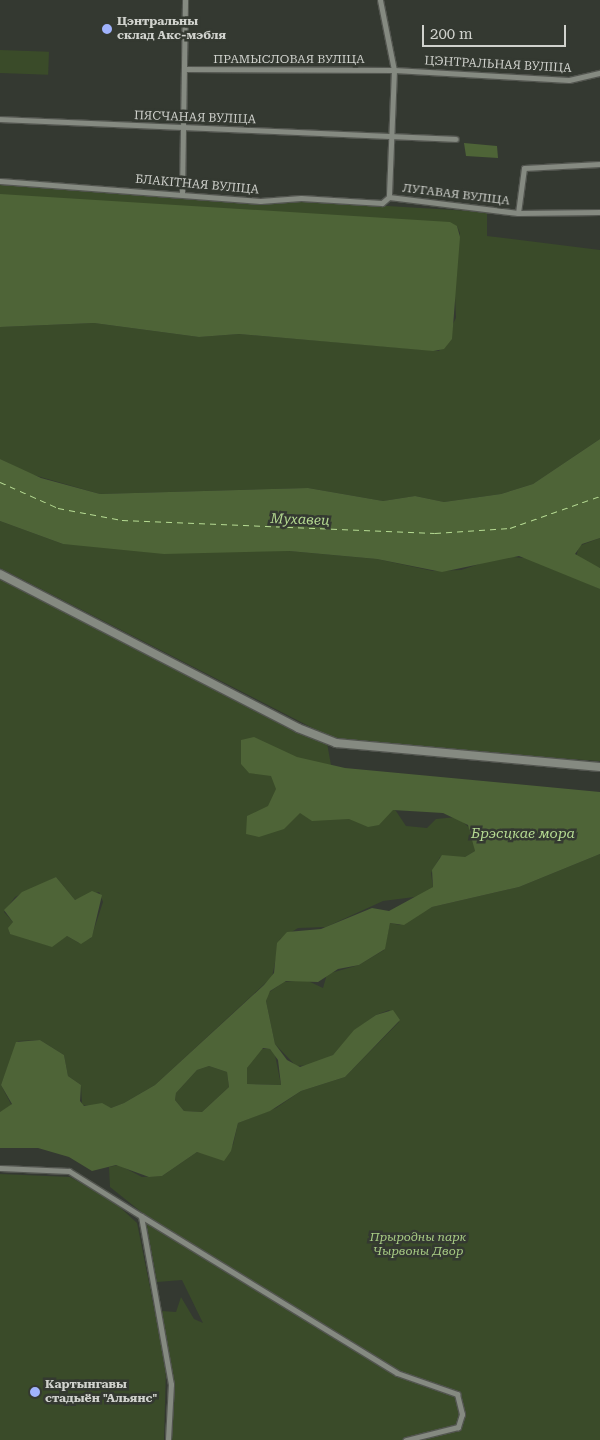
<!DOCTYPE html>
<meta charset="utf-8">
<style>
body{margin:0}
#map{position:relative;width:600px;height:1440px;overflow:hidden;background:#343931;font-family:"Roboto Serif",serif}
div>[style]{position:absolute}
.green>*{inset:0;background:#3a4b29;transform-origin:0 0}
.water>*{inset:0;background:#4e6437}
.ferry>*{height:1px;margin-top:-0.5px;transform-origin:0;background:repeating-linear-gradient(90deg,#b5da92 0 6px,transparent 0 11px)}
.roads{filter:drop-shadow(1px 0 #52554f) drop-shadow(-1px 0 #52554f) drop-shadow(0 1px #52554f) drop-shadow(0 -1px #52554f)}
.street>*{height:5px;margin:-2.5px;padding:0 2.5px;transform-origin:2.5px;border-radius:2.5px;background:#858a81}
.secondary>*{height:8px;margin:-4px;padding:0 4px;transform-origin:4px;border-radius:4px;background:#858a81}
.dots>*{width:14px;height:14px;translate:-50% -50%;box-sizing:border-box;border:2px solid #343931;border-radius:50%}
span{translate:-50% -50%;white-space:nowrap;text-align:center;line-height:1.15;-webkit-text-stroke:5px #343931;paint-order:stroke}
.poi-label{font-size:12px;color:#d0d2cd;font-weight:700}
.left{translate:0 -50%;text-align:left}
.street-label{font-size:12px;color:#d0d2cd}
.park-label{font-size:12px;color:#a8cc85;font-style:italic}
.water-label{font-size:14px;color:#b5da92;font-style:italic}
.scale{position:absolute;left:422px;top:25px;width:144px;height:22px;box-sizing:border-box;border:2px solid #d0d2cd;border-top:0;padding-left:6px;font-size:15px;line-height:18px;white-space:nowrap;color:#d0d2cd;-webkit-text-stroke:4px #343931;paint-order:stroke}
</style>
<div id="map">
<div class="green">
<div style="left:0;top:50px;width:49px;height:23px;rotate:2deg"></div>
<div style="clip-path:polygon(0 184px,260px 204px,304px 201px,487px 212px,487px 236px,600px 250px,600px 439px,533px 484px,501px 494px,444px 502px,415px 496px,383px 501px,308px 488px,100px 494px,30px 474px,0 459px,0 327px,94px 323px,199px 337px,239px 334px,439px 351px,456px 318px,454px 274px,460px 233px,457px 226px,0 196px)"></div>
<div style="clip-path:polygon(0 521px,63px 544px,289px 551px,377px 559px,433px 571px,461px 570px,504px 556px,535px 559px,600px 589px,600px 761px,375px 746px,334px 739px,0 568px)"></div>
<div style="clip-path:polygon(600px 538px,600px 568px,576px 557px,579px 546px)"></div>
<div style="clip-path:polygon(evenodd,0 578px,282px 725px,327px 743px,331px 765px,396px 811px,406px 826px,427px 828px,436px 819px,457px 817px,472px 830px,475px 851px,465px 857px,440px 857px,431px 873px,433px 887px,422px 896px,383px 901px,326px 927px,298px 928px,280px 939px,272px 977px,155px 1085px,124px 1103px,111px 1108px,82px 1105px,81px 1085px,68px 1076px,64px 1055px,40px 1040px,18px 1041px,1px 1085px,12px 1106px,0 1112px,0 578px,56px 877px,75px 900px,99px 892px,103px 902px,91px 938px,79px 943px,67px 936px,50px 946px,9px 933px,13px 922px,4px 912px,15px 897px,56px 877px)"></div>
<div style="clip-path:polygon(600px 854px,600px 1440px,171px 1440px,174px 1387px,162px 1311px,176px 1312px,181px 1297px,194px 1319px,203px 1323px,182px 1280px,157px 1282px,145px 1215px,110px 1187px,109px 1167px,119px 1165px,142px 1177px,162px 1176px,197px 1152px,206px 1154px,233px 1145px,238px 1123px,276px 1108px,301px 1091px,345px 1077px,399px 1022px,389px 1010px,376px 1015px,355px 1030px,333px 1055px,312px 1065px,296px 1066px,275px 1044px,266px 1001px,268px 993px,284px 982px,306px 980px,323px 988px,327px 974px,359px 965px,384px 950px,390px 923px,400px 925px,432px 907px,519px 887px)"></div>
<div style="clip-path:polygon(259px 1049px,270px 1049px,275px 1055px,281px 1085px,247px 1084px,247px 1068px)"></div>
<div style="clip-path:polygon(209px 1066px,227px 1072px,229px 1087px,202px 1112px,184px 1111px,175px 1100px,176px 1093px,197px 1070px)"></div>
<div style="clip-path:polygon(0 1174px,70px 1177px,112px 1200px,137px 1223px,166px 1367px,164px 1440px,0 1440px)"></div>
</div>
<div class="water">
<div style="clip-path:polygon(464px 143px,497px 146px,498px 158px,466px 156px)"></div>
<div style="clip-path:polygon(0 194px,450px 222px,457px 226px,460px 237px,452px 339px,444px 349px,433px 351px,239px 334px,199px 337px,94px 323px,0 327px)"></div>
<div style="clip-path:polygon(600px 439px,600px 538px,582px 544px,575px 554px,600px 568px,600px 589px,519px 556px,442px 572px,377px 559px,289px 551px,164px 554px,63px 544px,0 521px,0 459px,41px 478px,100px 494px,308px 488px,383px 501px,415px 496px,444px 502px,501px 494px,533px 484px)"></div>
<div style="clip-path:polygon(evenodd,254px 737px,297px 757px,345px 768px,600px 792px,600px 854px,519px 887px,432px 907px,404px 925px,390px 923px,385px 949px,359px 965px,338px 969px,318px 982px,286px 981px,270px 991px,266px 1001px,275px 1044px,287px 1060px,300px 1067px,333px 1055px,354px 1030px,376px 1015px,393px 1010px,400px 1020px,345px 1077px,301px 1091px,270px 1111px,238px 1123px,231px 1151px,224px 1161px,197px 1152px,162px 1176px,149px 1177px,116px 1165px,92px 1171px,69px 1157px,38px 1148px,0 1148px,0 1112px,12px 1104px,1px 1085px,16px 1042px,40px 1040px,64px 1055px,68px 1076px,81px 1085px,80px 1101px,84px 1106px,102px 1103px,111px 1108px,124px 1103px,155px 1085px,264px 985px,274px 973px,277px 943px,287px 932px,321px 929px,372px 908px,389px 911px,433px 887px,432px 870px,442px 855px,465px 857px,475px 851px,468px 825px,443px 813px,393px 810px,379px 825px,368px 827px,349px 819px,312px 821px,300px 813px,284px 829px,259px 837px,246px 834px,247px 816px,268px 806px,276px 789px,271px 776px,249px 773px,241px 764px,241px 740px,254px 737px,263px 1048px,270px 1049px,278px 1060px,281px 1085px,247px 1084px,247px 1068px,263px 1048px,254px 737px,209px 1066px,227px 1072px,229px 1087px,202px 1112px,184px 1111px,175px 1100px,176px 1093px,197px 1070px,209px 1066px)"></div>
<div style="clip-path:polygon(56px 877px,75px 900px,92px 891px,102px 895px,92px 937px,81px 944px,67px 936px,52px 947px,10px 934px,8px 928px,13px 922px,4px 910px,22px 892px)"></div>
</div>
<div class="ferry">
<div style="left:0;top:482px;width:64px;rotate:24.1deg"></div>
<div style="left:58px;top:508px;width:65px;rotate:10.6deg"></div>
<div style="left:122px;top:520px;width:313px;rotate:2.4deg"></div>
<div style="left:435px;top:533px;width:75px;rotate:-3.8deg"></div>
<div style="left:510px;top:528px;width:96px;rotate:-19.6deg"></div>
</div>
<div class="roads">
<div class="street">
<div style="left:380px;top:0;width:71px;rotate:78.7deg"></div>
<div style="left:394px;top:70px;width:127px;rotate:92.3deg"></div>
<div style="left:184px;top:69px;width:210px;rotate:0.3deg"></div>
<div style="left:394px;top:70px;width:175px;rotate:3.3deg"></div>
<div style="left:569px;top:80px;width:32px;rotate:-13deg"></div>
<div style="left:0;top:119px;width:456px;rotate:2.5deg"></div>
<div style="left:0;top:181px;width:261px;rotate:4.4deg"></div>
<div style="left:260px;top:201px;width:41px;rotate:-4.2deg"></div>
<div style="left:301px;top:198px;width:81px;rotate:3.5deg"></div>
<div style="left:382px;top:203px;width:9px;rotate:-41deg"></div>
<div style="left:182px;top:193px;width:193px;rotate:-89.1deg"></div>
<div style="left:389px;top:197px;width:130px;rotate:7.1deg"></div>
<div style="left:518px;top:213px;width:82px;rotate:-0.7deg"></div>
<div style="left:518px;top:213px;width:45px;rotate:-82.4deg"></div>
<div style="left:524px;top:168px;width:76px;rotate:-3deg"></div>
<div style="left:0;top:1168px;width:69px;rotate:2.5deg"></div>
<div style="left:69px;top:1171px;width:85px;rotate:32deg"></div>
<div style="left:141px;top:1216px;width:171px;rotate:79.9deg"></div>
<div style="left:171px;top:1384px;width:56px;rotate:93.1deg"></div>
<div style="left:141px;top:1216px;width:300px;rotate:31.5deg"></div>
<div style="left:397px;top:1373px;width:64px;rotate:19.3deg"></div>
<div style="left:457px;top:1394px;width:21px;rotate:76deg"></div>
<div style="left:462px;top:1414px;width:14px;rotate:107deg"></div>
<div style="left:458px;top:1427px;width:54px;rotate:166deg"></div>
</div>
<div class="secondary">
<div style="left:0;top:574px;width:335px;rotate:27.3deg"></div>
<div style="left:298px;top:728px;width:41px;rotate:21.5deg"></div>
<div style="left:336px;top:743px;width:265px;rotate:5.2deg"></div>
</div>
</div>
<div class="dots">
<div style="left:107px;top:29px;background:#a0b3fd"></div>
<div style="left:35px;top:1392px;background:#a0b3fd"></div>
</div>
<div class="poi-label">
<span class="left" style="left:117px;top:29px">Цэнтральны<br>склад Акс-мэбля</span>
<span class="left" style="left:45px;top:1392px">Картынгавы<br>стадыён "Альянс"</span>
</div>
<div class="street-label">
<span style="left:289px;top:60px">ПРАМЫСЛОВАЯ ВУЛІЦА</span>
<span style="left:498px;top:65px;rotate:3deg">ЦЭНТРАЛЬНАЯ ВУЛІЦА</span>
<span style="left:195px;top:118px;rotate:2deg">ПЯСЧАНАЯ ВУЛІЦА</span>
<span style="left:197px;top:185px;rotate:5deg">БЛАКІТНАЯ ВУЛІЦА</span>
<span style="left:456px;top:195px;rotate:7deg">ЛУГАВАЯ ВУЛІЦА</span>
</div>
<div class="park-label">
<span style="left:418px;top:1245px">Прыродны парк<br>Чырвоны Двор</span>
</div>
<div class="water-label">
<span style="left:300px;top:519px;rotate:2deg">Мухавец</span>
<span style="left:523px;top:833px">Брэсцкае мора</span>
</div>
<div class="scale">200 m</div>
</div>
